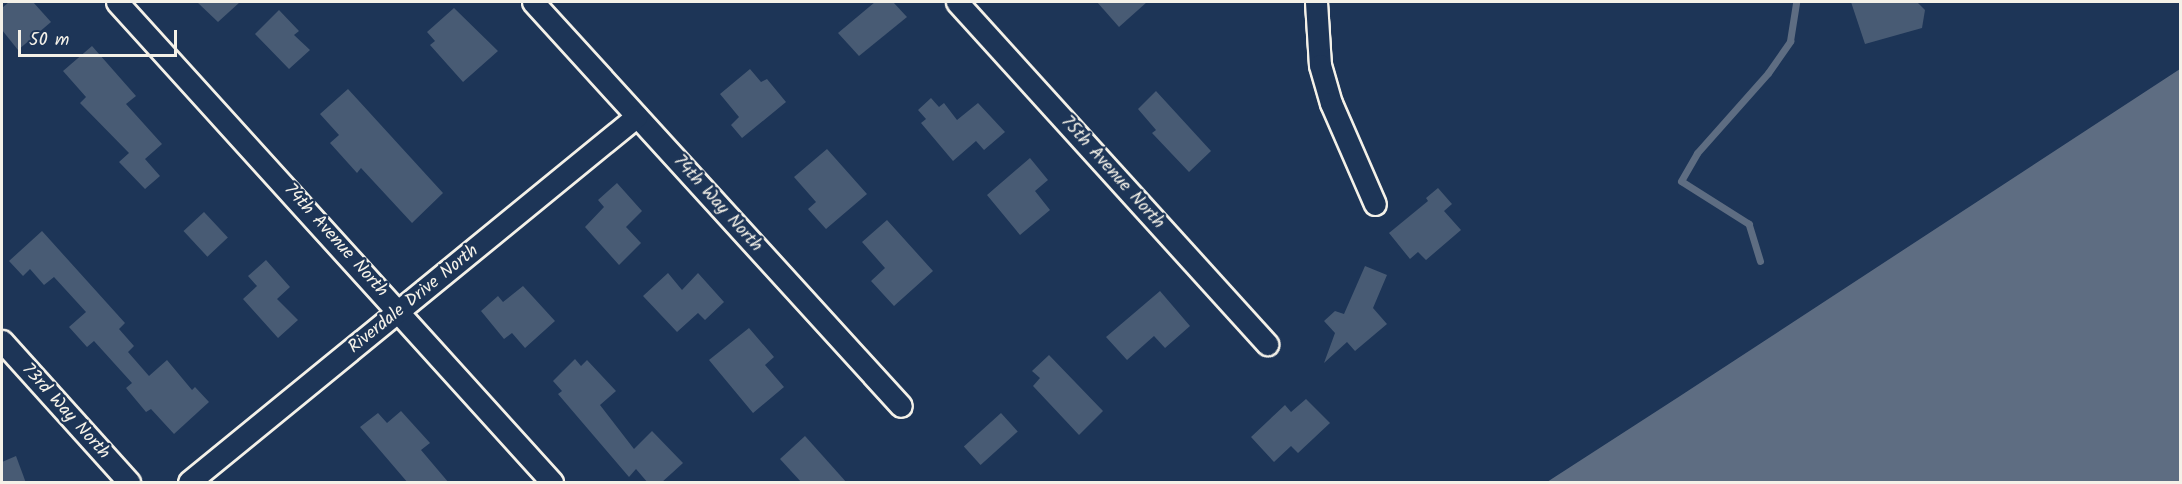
<!DOCTYPE html>
<style>
body{margin:0}
#map{position:relative;width:2182px;height:484px;overflow:hidden;background:#1d3557;font-family:Kalam,sans-serif}
div>[style]{position:absolute}
.water>*{inset:0;background:#5e6d82}
.stream>*{height:7px;margin:-3.5px;padding:0 3.5px;transform-origin:3.5px;border-radius:3.5px;background:#5e6d82}
.building>*{inset:0;background:#485b74;transform-origin:0 0}
.roads{filter:drop-shadow(2px 0 #f4f1e8) drop-shadow(-2px 0 #f4f1e8) drop-shadow(0 2px #f4f1e8) drop-shadow(0 -2px #f4f1e8)}
.street>*{height:21px;margin:-10.5px;padding:0 10.5px;transform-origin:10.5px;border-radius:10.5px;background:#1d3557}
span{translate:-50% -50%;white-space:nowrap;text-align:center;line-height:1.15;-webkit-text-stroke:4.5px #1d3557;paint-order:stroke}
.street-label{font-size:18px;color:#f4f1e8}
.frame{position:absolute;inset:0;border:3px solid #f4f1e8;pointer-events:none}
.scale{position:absolute;left:18px;top:30px;width:159px;height:27px;box-sizing:border-box;border:3px solid #f4f1e8;border-top:0;padding-left:8px;font-size:18px;line-height:21px;white-space:nowrap;color:#f4f1e8;-webkit-text-stroke:4px #1d3557;paint-order:stroke}
</style>
<div id="map">
<div class="water">
<div style="clip-path:polygon(2180px 69px,2180px 482px,1547px 482px,1677px 398px)"></div>
</div>
<div class="stream">
<div style="left:1760px;top:261px;width:39px;rotate:-107deg"></div>
<div style="left:1749px;top:224px;width:80px;rotate:-147.7deg"></div>
<div style="left:1681px;top:181px;width:32px;rotate:-60deg"></div>
<div style="left:1697px;top:153px;width:107px;rotate:-48.4deg"></div>
<div style="left:1768px;top:73px;width:39px;rotate:-55deg"></div>
<div style="left:1790px;top:41px;width:39px;rotate:-81deg"></div>
</div>
<div class="building">
<div style="clip-path:polygon(9px 2px,33px 2px,51px 22px,18px 50px,2px 30px,2px 8px)"></div>
<div style="clip-path:polygon(197px 2px,240px 2px,218px 22px)"></div>
<div style="clip-path:polygon(875px 2px,893px 2px,907px 17px,859px 56px,838px 33px)"></div>
<div style="clip-path:polygon(1097px 2px,1147px 2px,1119px 27px)"></div>
<div style="clip-path:polygon(1851px 2px,1917px 2px,1925px 10px,1922px 28px,1865px 44px)"></div>
<div style="clip-path:polygon(454px 8px,498px 51px,463px 82px,430px 45px,435px 41px,427px 32px)"></div>
<div style="clip-path:polygon(279px 10px,299px 31px,294px 35px,310px 50px,289px 69px,255px 34px)"></div>
<div style="clip-path:polygon(92px 46px,136px 96px,126px 104px,162px 144px,145px 159px,160px 176px,145px 189px,119px 162px,129px 153px,80px 103px,86px 97px,63px 71px)"></div>
<div style="clip-path:polygon(750px 69px,761px 82px,767px 79px,786px 102px,742px 138px,731px 125px,739px 117px,720px 94px)"></div>
<div style="clip-path:polygon(348px 89px,443px 193px,412px 223px,361px 168px,357px 173px,330px 143px,339px 135px,320px 114px)"></div>
<div style="clip-path:polygon(1156px 91px,1211px 151px,1189px 172px,1152px 133px,1156px 130px,1138px 109px)"></div>
<div style="clip-path:polygon(931px 98px,939px 107px,944px 103px,957px 120px,978px 103px,1005px 132px,984px 150px,976px 141px,953px 161px,921px 123px,926px 119px,918px 110px)"></div>
<div style="clip-path:polygon(827px 149px,867px 194px,826px 229px,808px 209px,816px 202px,794px 177px)"></div>
<div style="clip-path:polygon(1030px 158px,1048px 180px,1035px 191px,1050px 210px,1020px 235px,987px 195px)"></div>
<div style="clip-path:polygon(617px 183px,642px 211px,626px 227px,641px 243px,619px 265px,585px 227px,604px 207px,598px 200px)"></div>
<div style="clip-path:polygon(1438px 188px,1452px 204px,1444px 211px,1461px 230px,1426px 260px,1418px 252px,1410px 259px,1389px 233px,1428px 201px,1426px 198px)"></div>
<div style="left:204px;top:212px;width:35px;height:28px;rotate:47deg"></div>
<div style="clip-path:polygon(887px 220px,933px 271px,894px 306px,871px 281px,885px 268px,862px 242px)"></div>
<div style="clip-path:polygon(42px 231px,125px 323px,119px 329px,134px 346px,128px 352px,149px 376px,167px 360px,192px 390px,195px 387px,209px 402px,174px 434px,151px 409px,146px 412px,126px 388px,132px 383px,94px 341px,87px 347px,69px 327px,86px 312px,54px 277px,44px 285px,30px 269px,23px 276px,9px 261px)"></div>
<div style="clip-path:polygon(266px 260px,290px 287px,277px 299px,298px 320px,278px 338px,243px 299px,257px 286px,248px 276px)"></div>
<div style="clip-path:polygon(1365px 266px,1387px 275px,1373px 308px,1387px 324px,1355px 351px,1347px 342px,1324px 363px,1335px 333px,1324px 321px,1335px 311px,1344px 314px)"></div>
<div style="clip-path:polygon(668px 273px,682px 290px,698px 273px,724px 302px,705px 320px,698px 313px,677px 332px,643px 296px)"></div>
<div style="clip-path:polygon(523px 286px,555px 321px,525px 348px,512px 333px,504px 339px,481px 311px,498px 296px,503px 302px)"></div>
<div style="clip-path:polygon(1160px 291px,1190px 326px,1165px 348px,1154px 336px,1127px 360px,1106px 337px)"></div>
<div style="clip-path:polygon(749px 328px,774px 357px,765px 365px,784px 387px,753px 413px,709px 360px)"></div>
<div style="clip-path:polygon(1049px 355px,1103px 411px,1079px 435px,1033px 386px,1040px 378px,1032px 371px)"></div>
<div style="clip-path:polygon(575px 359px,581px 366px,587px 360px,616px 391px,600px 405px,634px 449px,652px 431px,683px 463px,661px 483px,648px 483px,636px 469px,629px 477px,558px 394px,562px 391px,553px 381px)"></div>
<div style="clip-path:polygon(1306px 399px,1330px 423px,1298px 453px,1291px 446px,1274px 462px,1251px 437px,1285px 405px,1291px 412px)"></div>
<div style="clip-path:polygon(401px 411px,430px 443px,421px 450px,449px 483px,408px 483px,360px 427px,378px 413px,387px 423px)"></div>
<div style="left:1001px;top:413px;width:25px;height:50px;rotate:48deg"></div>
<div style="clip-path:polygon(805px 436px,847px 483px,802px 483px,780px 459px)"></div>
<div style="clip-path:polygon(16px 456px,26px 483px,2px 483px,2px 462px)"></div>
</div>
<div class="roads">
<div class="street">
<div style="left:117px;top:2px;width:648px;rotate:47.82deg"></div>
<div style="left:533px;top:2px;width:546px;rotate:47.67deg"></div>
<div style="left:957px;top:2px;width:462px;rotate:47.8deg"></div>
<div style="left:1316px;top:2px;width:63px;rotate:86.4deg"></div>
<div style="left:1320px;top:65px;width:40px;rotate:74deg"></div>
<div style="left:1331px;top:103px;width:110px;rotate:66.5deg"></div>
<div style="left:2px;top:341px;width:190px;rotate:48deg"></div>
<div style="left:189px;top:482px;width:578px;rotate:-39.25deg"></div>
</div>
</div>
<div class="street-label">
<span style="left:1112px;top:173px;rotate:48deg">75th Avenue North</span>
<span style="left:717px;top:204px;rotate:48deg">74th Way North</span>
<span style="left:335px;top:241px;rotate:48deg">74th Avenue North</span>
<span style="left:414px;top:300px;rotate:-39deg">Riverdale Drive North</span>
<span style="left:65px;top:412px;rotate:48deg">73rd Way North</span>
</div>
<div class="frame"></div>
<div class="scale">50 m</div>
</div>
